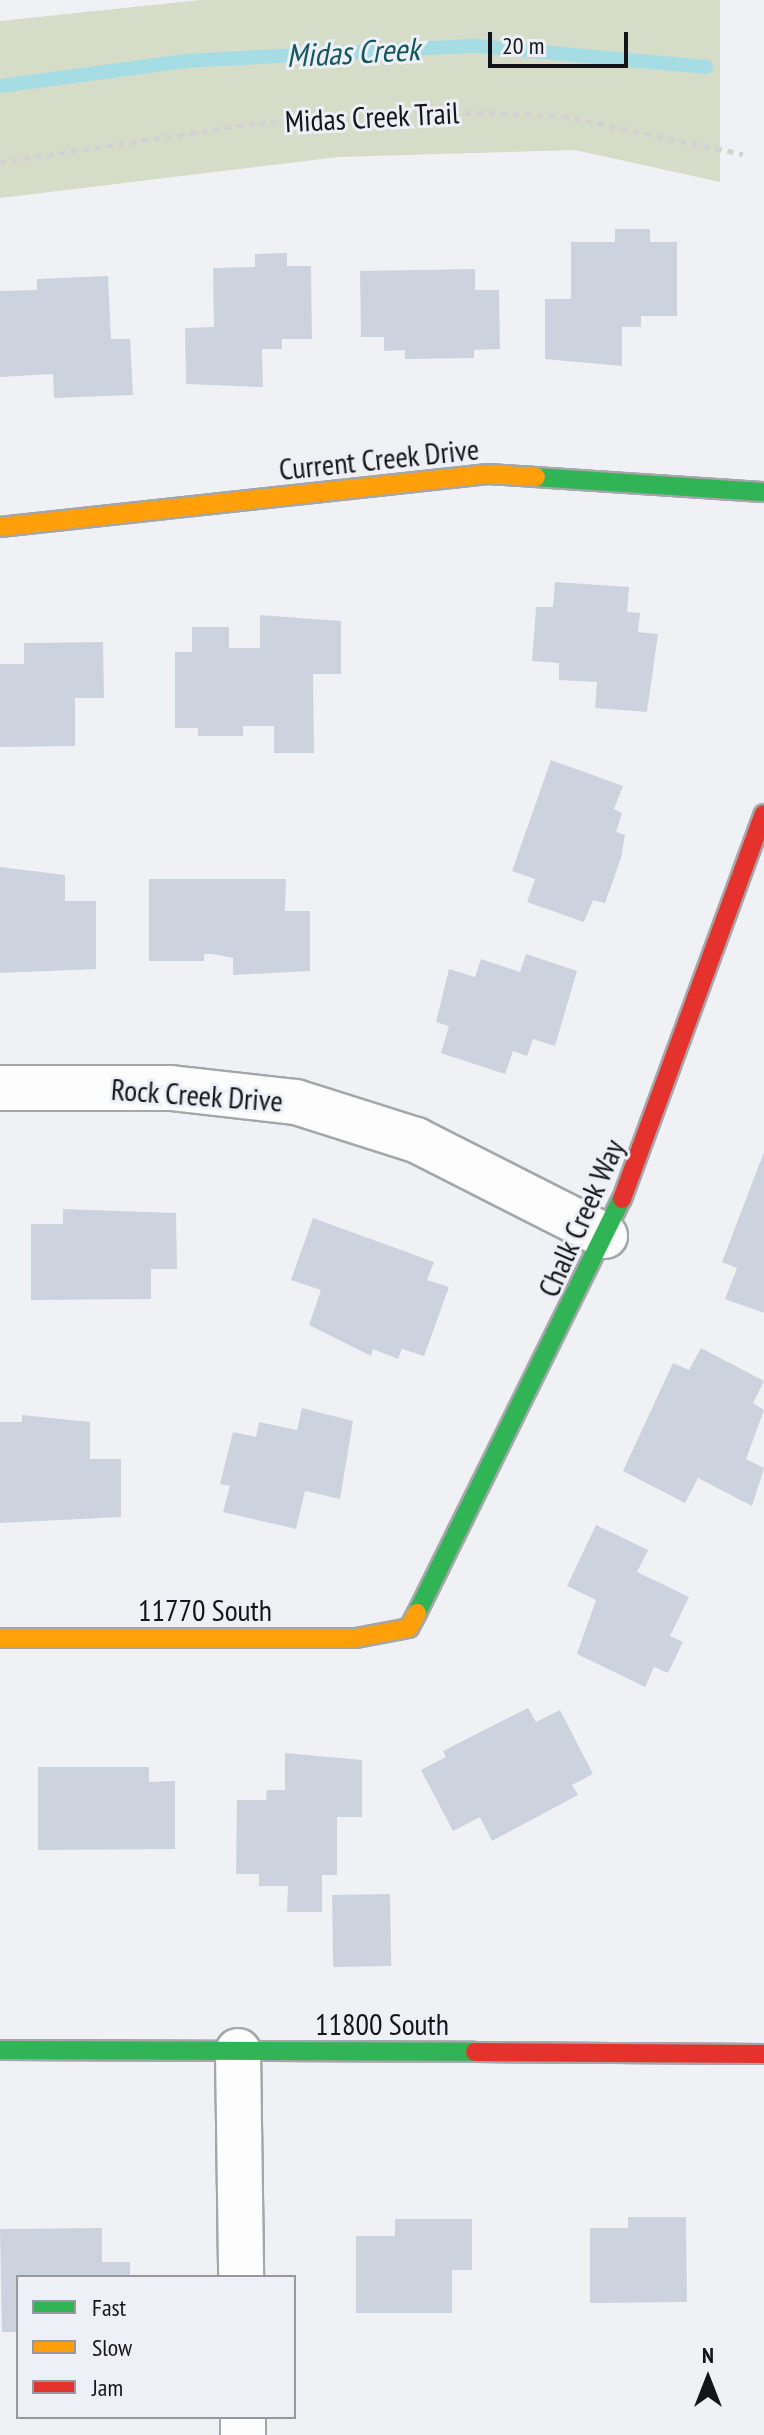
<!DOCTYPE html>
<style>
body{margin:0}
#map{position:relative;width:764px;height:2435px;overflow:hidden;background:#eff1f5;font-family:"PT Sans Narrow",sans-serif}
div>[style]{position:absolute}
.green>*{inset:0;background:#d5ddc8}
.stream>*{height:14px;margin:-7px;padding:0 7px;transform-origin:7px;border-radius:7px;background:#a6dde5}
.building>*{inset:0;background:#cdd3de;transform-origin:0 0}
.path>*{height:5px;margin-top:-2.5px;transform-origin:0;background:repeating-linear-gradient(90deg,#d2d2d3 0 6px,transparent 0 12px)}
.roads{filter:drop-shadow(2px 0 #a4a6a9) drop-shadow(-2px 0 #a4a6a9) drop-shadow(0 2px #a4a6a9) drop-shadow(0 -2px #a4a6a9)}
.street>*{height:44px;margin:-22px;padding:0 22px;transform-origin:22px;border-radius:22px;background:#fdfdfe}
.fast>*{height:18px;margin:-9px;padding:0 9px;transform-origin:9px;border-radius:9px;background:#30b455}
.slow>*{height:18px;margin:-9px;padding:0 9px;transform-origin:9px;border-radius:9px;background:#ff9f0a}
.jam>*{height:18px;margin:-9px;padding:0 9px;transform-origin:9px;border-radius:9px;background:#e5322d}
span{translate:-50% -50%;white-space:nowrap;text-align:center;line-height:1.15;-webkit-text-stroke:6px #edf0f7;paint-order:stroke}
.street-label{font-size:30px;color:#141518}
.water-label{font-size:32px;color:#14575e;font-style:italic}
.legend{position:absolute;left:16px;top:2275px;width:280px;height:144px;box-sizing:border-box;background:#edf0f7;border:2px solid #96989e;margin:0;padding:10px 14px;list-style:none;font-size:24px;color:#141518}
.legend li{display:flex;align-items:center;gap:16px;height:40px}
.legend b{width:40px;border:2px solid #96989e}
.north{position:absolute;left:668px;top:2339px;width:80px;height:80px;-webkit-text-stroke:6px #edf0f7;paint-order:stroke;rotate:0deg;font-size:22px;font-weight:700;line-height:32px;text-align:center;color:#141518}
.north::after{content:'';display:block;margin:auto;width:28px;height:36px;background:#141518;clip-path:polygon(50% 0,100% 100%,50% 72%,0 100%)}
.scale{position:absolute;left:488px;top:32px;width:140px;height:36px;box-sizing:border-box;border:4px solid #141518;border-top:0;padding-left:10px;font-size:24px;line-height:28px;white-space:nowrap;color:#141518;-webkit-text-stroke:6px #edf0f7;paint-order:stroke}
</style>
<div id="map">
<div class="green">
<div style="clip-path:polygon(200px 0,720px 0,720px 182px,575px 150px,338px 157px,0 198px,0 21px)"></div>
</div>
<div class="stream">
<div style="left:0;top:86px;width:187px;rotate:-7.7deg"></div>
<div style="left:185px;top:61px;width:291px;rotate:-3deg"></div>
<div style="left:476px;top:46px;width:231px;rotate:5.2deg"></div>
</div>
<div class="building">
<div style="clip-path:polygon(615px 229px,650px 229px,650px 242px,677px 242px,677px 316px,641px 316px,641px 327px,622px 327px,622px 366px,545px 359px,545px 299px,571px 299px,571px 242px,615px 242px)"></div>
<div style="clip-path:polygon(287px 253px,287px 266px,311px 266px,312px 339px,282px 339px,282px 349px,262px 349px,263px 387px,186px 384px,185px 328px,214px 327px,213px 268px,255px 267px,255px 254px)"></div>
<div style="clip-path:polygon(475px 269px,475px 290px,499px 290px,500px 349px,474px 350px,474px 358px,405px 359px,405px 350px,384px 351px,384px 337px,361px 337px,360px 271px)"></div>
<div style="clip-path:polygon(108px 276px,111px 339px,130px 339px,133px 395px,54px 398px,53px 374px,0 377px,0 291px,37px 290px,37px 279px)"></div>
<div style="clip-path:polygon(555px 582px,629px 587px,627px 612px,640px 613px,638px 632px,658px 634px,647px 712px,595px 708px,597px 682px,559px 680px,559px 663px,532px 661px,536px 607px,553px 607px)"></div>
<div style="clip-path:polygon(260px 615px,341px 621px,341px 674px,313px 674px,314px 753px,274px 753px,274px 726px,243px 726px,243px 736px,198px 736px,198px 728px,175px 728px,175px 652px,192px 652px,192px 627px,229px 627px,229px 648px,260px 648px)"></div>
<div style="clip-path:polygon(103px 642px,104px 698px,75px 698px,75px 746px,0 747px,0 664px,24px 664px,24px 643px)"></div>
<div style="clip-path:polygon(551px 760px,623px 786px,614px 809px,622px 813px,616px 832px,625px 835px,621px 858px,605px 903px,593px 900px,584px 922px,527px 902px,535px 879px,512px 871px)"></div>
<div style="clip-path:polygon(0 867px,65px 875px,65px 901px,96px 901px,96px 969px,0 973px)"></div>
<div style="clip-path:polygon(149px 879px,286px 879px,285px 911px,310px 911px,310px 971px,233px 975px,233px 958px,212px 954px,204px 954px,204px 961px,149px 961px)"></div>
<div style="clip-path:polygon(526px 954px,577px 971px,555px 1046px,533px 1039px,527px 1056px,513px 1051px,505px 1074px,441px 1053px,449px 1026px,436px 1022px,449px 969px,475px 977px,481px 959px,520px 972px)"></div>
<div style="clip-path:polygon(764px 1152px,764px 1313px,725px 1299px,737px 1268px,722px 1262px)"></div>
<div style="clip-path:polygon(63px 1209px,176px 1213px,177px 1269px,151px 1269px,151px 1299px,31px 1300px,31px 1224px,63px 1224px)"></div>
<div style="clip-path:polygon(313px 1218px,434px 1262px,427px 1280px,449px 1287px,424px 1356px,402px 1349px,398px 1359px,373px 1349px,371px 1356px,309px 1325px,321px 1290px,291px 1280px)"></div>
<div style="clip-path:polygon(701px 1348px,764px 1381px,753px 1403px,764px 1410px,746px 1459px,764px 1468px,752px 1506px,698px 1478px,685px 1503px,623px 1471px,673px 1363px,689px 1370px)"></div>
<div style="clip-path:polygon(302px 1408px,353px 1421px,340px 1499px,305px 1491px,296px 1529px,223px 1512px,230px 1486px,220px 1484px,233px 1432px,256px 1437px,259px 1422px,297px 1430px)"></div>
<div style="clip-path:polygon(22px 1415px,90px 1422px,90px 1459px,121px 1459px,121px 1517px,0 1523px,0 1422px,22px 1422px)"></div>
<div style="clip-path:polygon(596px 1525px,648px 1550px,637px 1572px,689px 1597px,670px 1636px,683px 1642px,668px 1673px,654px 1667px,645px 1687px,577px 1654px,596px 1600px,567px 1586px)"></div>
<div style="clip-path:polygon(528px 1708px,536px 1722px,560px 1710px,593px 1774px,572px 1785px,578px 1795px,492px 1841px,480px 1817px,453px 1831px,421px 1770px,446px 1757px,443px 1751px)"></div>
<div style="clip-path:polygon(285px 1753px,362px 1760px,362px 1817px,337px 1817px,337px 1875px,322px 1875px,322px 1912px,287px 1912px,288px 1886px,259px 1886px,259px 1874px,236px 1874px,237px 1800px,266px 1800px,267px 1790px,285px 1790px)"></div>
<div style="clip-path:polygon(38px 1767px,149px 1767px,149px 1782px,175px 1781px,175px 1849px,38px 1850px)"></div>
<div style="left:390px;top:1894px;width:72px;height:58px;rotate:89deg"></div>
<div style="clip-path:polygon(628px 2217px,686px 2217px,687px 2302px,590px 2303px,590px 2228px,628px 2228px)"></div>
<div style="clip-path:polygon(395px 2219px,472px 2219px,472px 2270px,452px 2270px,452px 2313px,356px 2313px,356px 2236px,395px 2236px)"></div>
<div style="clip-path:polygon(102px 2228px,102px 2262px,130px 2262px,130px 2277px,18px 2277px,18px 2332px,2px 2332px,0 2229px)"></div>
</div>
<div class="path">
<div style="left:0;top:162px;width:262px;rotate:-8.6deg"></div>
<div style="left:259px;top:123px;width:194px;rotate:-3.2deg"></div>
<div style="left:453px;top:112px;width:110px;rotate:2.1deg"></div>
<div style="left:563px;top:116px;width:184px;rotate:11.9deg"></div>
</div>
<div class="roads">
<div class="street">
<div style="left:0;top:1088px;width:171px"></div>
<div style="left:171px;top:1088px;width:126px;rotate:6.4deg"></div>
<div style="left:296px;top:1102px;width:126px;rotate:17.6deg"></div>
<div style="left:416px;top:1140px;width:212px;rotate:26.9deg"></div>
<div style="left:238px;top:2051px;width:226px;rotate:89.2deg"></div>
<div style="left:243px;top:2417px;width:18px;rotate:90deg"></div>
</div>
<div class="fast">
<div style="left:536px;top:477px;width:228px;rotate:3.8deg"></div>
<div style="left:417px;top:1613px;width:462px;rotate:-63.7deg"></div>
<div style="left:0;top:2050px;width:475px;rotate:0.2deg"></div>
</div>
<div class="slow">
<div style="left:0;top:527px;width:491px;rotate:-6.2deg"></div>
<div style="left:488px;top:474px;width:48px;rotate:3.6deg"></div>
<div style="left:0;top:1638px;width:356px"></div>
<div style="left:356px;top:1638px;width:54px;rotate:-10.7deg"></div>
<div style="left:409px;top:1628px;width:17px;rotate:-62deg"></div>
</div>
<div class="jam">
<div style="left:622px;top:1199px;width:410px;rotate:-69.8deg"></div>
<div style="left:475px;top:2052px;width:289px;rotate:0.4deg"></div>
</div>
</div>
<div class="street-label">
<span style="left:372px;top:117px;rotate:-3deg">Midas Creek Trail</span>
<span style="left:379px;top:459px;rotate:-6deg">Current Creek Drive</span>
<span style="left:197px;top:1095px;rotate:4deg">Rock Creek Drive</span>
<span style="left:581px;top:1218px;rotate:-66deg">Chalk Creek Way</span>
<span style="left:205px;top:1610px">11770 South</span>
<span style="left:382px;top:2024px">11800 South</span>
</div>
<div class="water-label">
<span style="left:353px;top:52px;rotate:-3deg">Midas Creek</span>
</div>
<ul class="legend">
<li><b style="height:10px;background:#30b455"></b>Fast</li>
<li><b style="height:10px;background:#ff9f0a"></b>Slow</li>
<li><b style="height:10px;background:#e5322d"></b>Jam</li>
</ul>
<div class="north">N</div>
<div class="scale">20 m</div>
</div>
